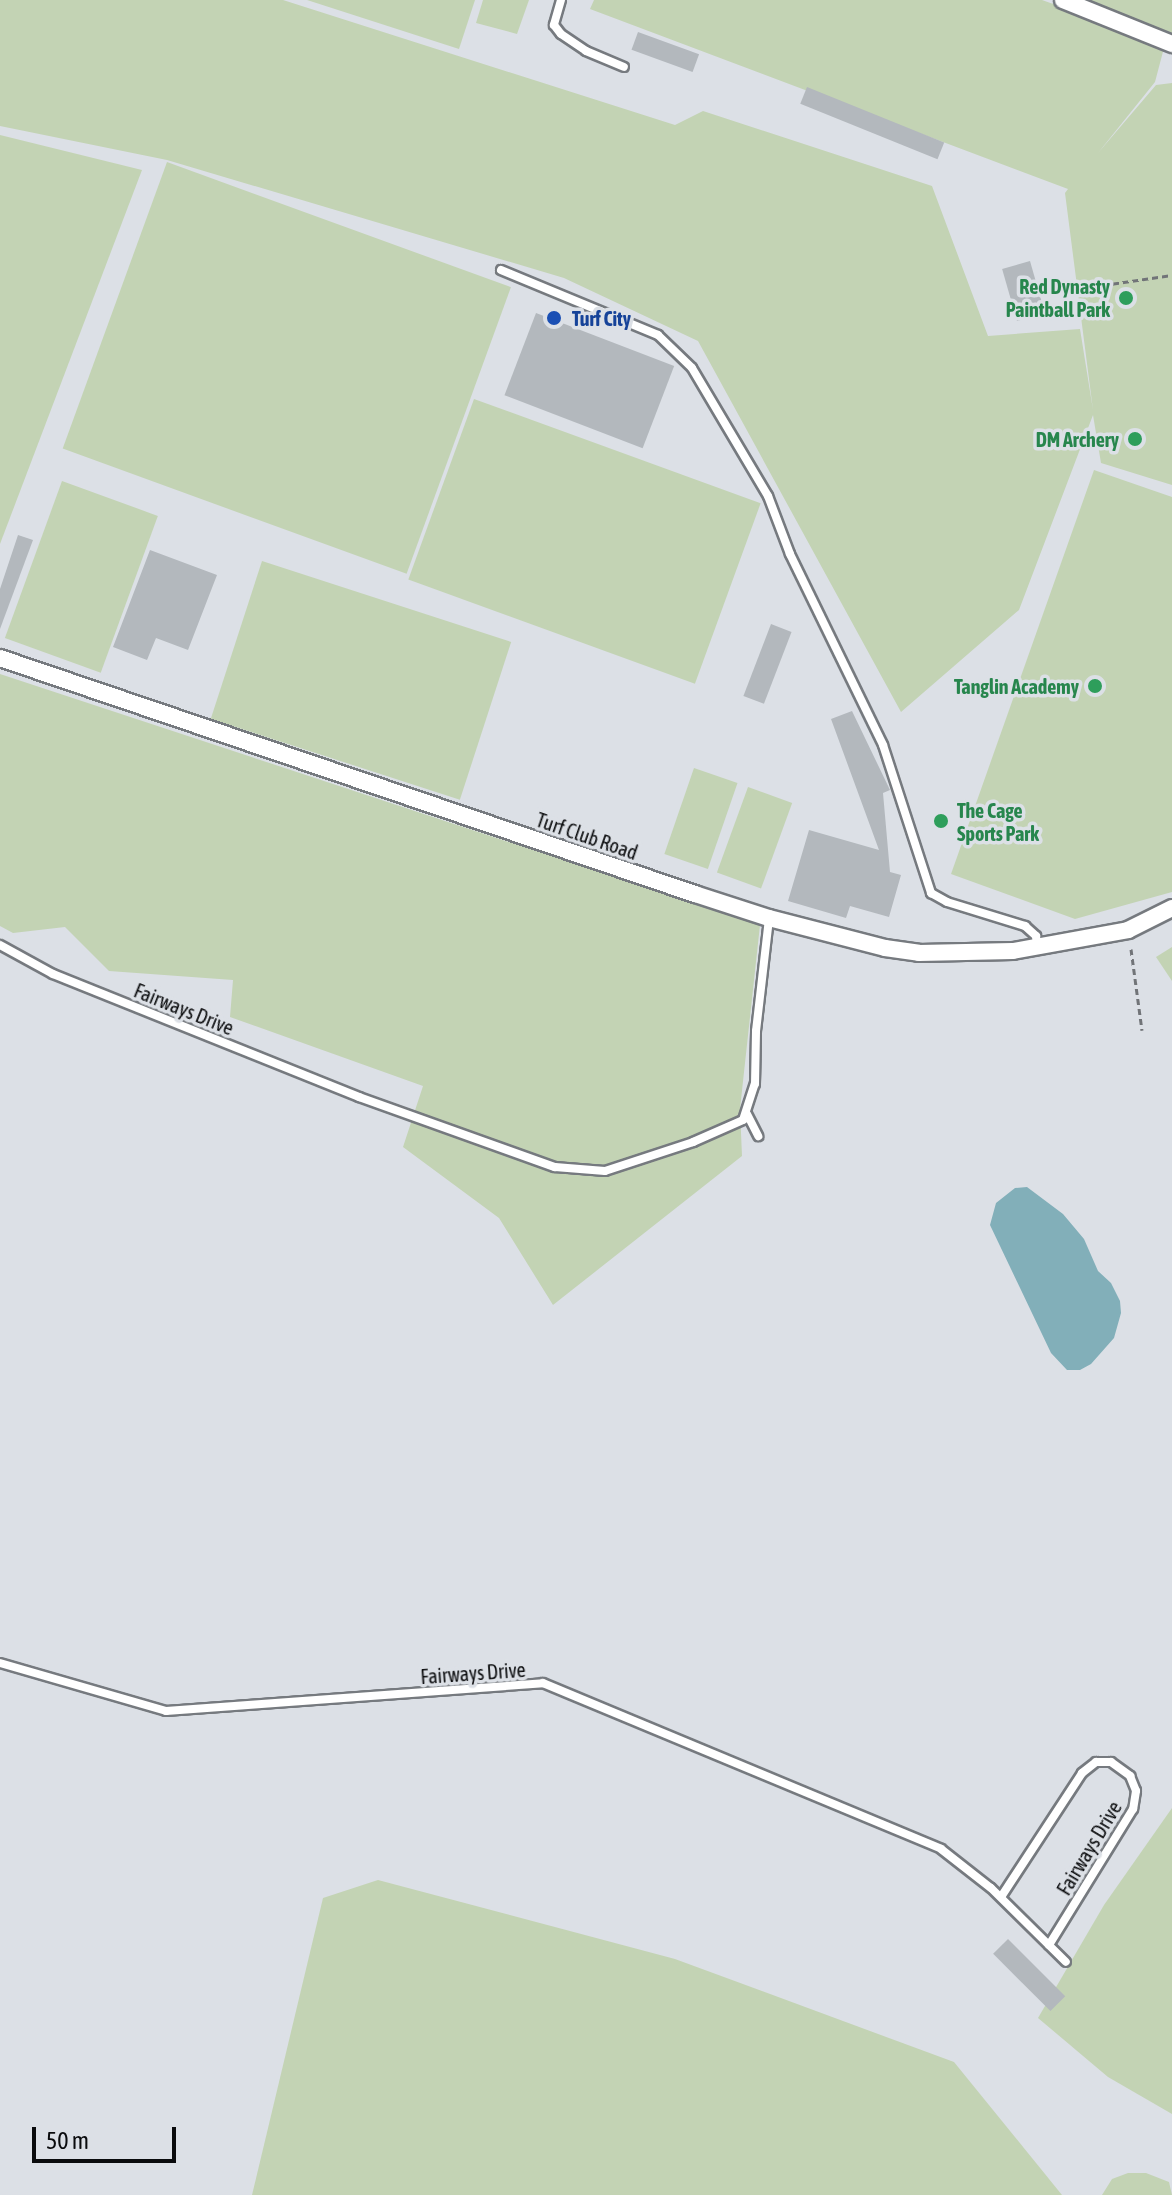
<!DOCTYPE html>
<style>
body{margin:0}
#map{position:relative;width:1172px;height:2195px;overflow:hidden;background:#dce0e6;font-family:"Asap Condensed",sans-serif}
div>[style]{position:absolute}
.green>*{inset:0;background:#c3d3b4;transform-origin:0 0}
.water>*{inset:0;background:#82afb9}
.building>*{inset:0;background:#b3b8bd;transform-origin:0 0}
.path>*{height:3px;margin-top:-1.5px;transform-origin:0;background:repeating-linear-gradient(90deg,#717478 0 6px,transparent 0 10px)}
.roads{filter:drop-shadow(2px 0 #767a7f) drop-shadow(-2px 0 #767a7f) drop-shadow(0 2px #767a7f) drop-shadow(0 -2px #767a7f)}
.service>*{height:8px;margin:-4px;padding:0 4px;transform-origin:4px;border-radius:4px;background:#fff}
.minor>*{height:16px;margin:-8px;padding:0 8px;transform-origin:8px;border-radius:8px;background:#fff}
.dots>*{width:22px;height:22px;translate:-50% -50%;box-sizing:border-box;border:4px solid #dce0e6;border-radius:50%}
span{translate:-50% -50%;white-space:nowrap;text-align:center;line-height:1.15;-webkit-text-stroke:7px #dce0e6;paint-order:stroke}
.leisure-label{font-size:20px;color:#27864d;font-weight:700}
.right{translate:-100% -50%;text-align:right}
.left{translate:0 -50%;text-align:left}
.transit-label{font-size:20px;color:#164399;font-weight:700}
.street-label{font-size:20px;color:#0a0b0d}
.scale{position:absolute;left:32px;top:2127px;width:144px;height:36px;box-sizing:border-box;border:4px solid #0a0b0d;border-top:0;padding-left:10px;font-size:24px;line-height:28px;white-space:nowrap;color:#0a0b0d;-webkit-text-stroke:6px #dce0e6;paint-order:stroke}
</style>
<div id="map">
<div class="green">
<div style="clip-path:polygon(0 0,283px 0,675px 125px,703px 111px,932px 186px,988px 336px,1080px 329px,1093px 410px,1065px 193px,1068px 189px,590px 9px,594px 0,1042px 0,1165px 44px,1155px 82px,1098px 153px,1156px 85px,1172px 83px,1172px 485px,1101px 463px,1093px 415px,1019px 610px,901px 712px,698px 341px,564px 278px,167px 160px,0 126px)"></div>
<div style="clip-path:polygon(307px 0,475px 0,459px 49px)"></div>
<div style="clip-path:polygon(483px 0,529px 0,517px 34px,476px 23px)"></div>
<div style="clip-path:polygon(1071px 0,1172px 0,1172px 41px)"></div>
<div style="clip-path:polygon(0 135px,142px 170px,0 544px)"></div>
<div style="left:167px;top:162px;width:366px;height:305px;rotate:20deg"></div>
<div style="left:474px;top:399px;width:305px;height:192px;rotate:20deg"></div>
<div style="clip-path:polygon(1094px 470px,1172px 497px,1172px 892px,1075px 919px,951px 874px)"></div>
<div style="left:62px;top:481px;width:102px;height:167px;rotate:20deg"></div>
<div style="left:262px;top:561px;width:262px;height:166px;rotate:18deg"></div>
<div style="clip-path:polygon(0 674px,760px 925px,740px 1109px,742px 1156px,553px 1305px,499px 1218px,403px 1147px,423px 1086px,230px 1017px,233px 980px,109px 971px,65px 927px,13px 933px,0 926px)"></div>
<div style="left:694px;top:768px;width:46px;height:91px;rotate:19deg"></div>
<div style="left:748px;top:787px;width:47px;height:91px;rotate:20deg"></div>
<div style="clip-path:polygon(1172px 947px,1172px 981px,1156px 957px)"></div>
<div style="clip-path:polygon(1172px 1808px,1172px 2114px,1108px 2077px,1038px 2018px,1104px 1905px)"></div>
<div style="clip-path:polygon(378px 1880px,675px 1959px,954px 2062px,1062px 2195px,252px 2195px,323px 1898px)"></div>
<div style="clip-path:polygon(1128px 2173px,1146px 2173px,1169px 2182px,1172px 2195px,1102px 2195px,1112px 2179px)"></div>
</div>
<div class="water">
<div style="clip-path:polygon(1027px 1187px,1063px 1214px,1084px 1239px,1098px 1271px,1111px 1283px,1120px 1301px,1121px 1313px,1114px 1338px,1091px 1364px,1080px 1370px,1067px 1370px,1051px 1353px,990px 1225px,996px 1203px,1015px 1188px)"></div>
</div>
<div class="building">
<div style="left:638px;top:32px;width:65px;height:19px;rotate:20deg"></div>
<div style="left:807px;top:87px;width:148px;height:18px;rotate:22deg"></div>
<div style="left:1030px;top:261px;width:54px;height:29px;rotate:74deg"></div>
<div style="left:536px;top:313px;width:148px;height:88px;rotate:21deg"></div>
<div style="clip-path:polygon(18px 535px,33px 540px,0 629px,0 589px)"></div>
<div style="clip-path:polygon(150px 550px,217px 575px,188px 650px,156px 638px,147px 660px,113px 647px)"></div>
<div style="left:771px;top:624px;width:22px;height:77px;rotate:21deg"></div>
<div style="clip-path:polygon(852px 711px,890px 790px,883px 793px,890px 872px,901px 875px,889px 917px,850px 906px,846px 918px,788px 901px,809px 830px,879px 850px,831px 719px)"></div>
<div style="left:1008px;top:1939px;width:81px;height:21px;rotate:45deg"></div>
</div>
<div class="path">
<div style="left:1083px;top:288px;width:90px;rotate:-8.3deg"></div>
<div style="left:1131px;top:949px;width:82px;rotate:82.3deg"></div>
</div>
<div class="roads">
<div class="service">
<div style="left:561px;top:0;width:26px;rotate:106deg"></div>
<div style="left:554px;top:25px;width:11px;rotate:52deg"></div>
<div style="left:561px;top:34px;width:30px;rotate:34deg"></div>
<div style="left:586px;top:51px;width:41px;rotate:22.8deg"></div>
<div style="left:501px;top:270px;width:170px;rotate:22.5deg"></div>
<div style="left:658px;top:335px;width:47px;rotate:44.1deg"></div>
<div style="left:692px;top:368px;width:149px;rotate:59.3deg"></div>
<div style="left:768px;top:496px;width:62px;rotate:69.2deg"></div>
<div style="left:790px;top:554px;width:212px;rotate:64deg"></div>
<div style="left:883px;top:745px;width:156px;rotate:72deg"></div>
<div style="left:931px;top:893px;width:18px;rotate:29deg"></div>
<div style="left:947px;top:902px;width:82px;rotate:17.1deg"></div>
<div style="left:1025px;top:926px;width:15px;rotate:42deg"></div>
<div style="left:1036px;top:936px;width:10px;rotate:84deg"></div>
<div style="left:0;top:945px;width:60px;rotate:28.7deg"></div>
<div style="left:53px;top:974px;width:330px;rotate:21.9deg"></div>
<div style="left:359px;top:1097px;width:208px;rotate:19.7deg"></div>
<div style="left:555px;top:1167px;width:50px;rotate:4.6deg"></div>
<div style="left:605px;top:1171px;width:93px;rotate:-18.2deg"></div>
<div style="left:693px;top:1142px;width:55px;rotate:-23.7deg"></div>
<div style="left:743px;top:1120px;width:38px;rotate:-72deg"></div>
<div style="left:755px;top:1084px;width:53px;rotate:-88.9deg"></div>
<div style="left:756px;top:1031px;width:114px;rotate:-83.4deg"></div>
<div style="left:747px;top:1114px;width:25px;rotate:63deg"></div>
<div style="left:0;top:1663px;width:173px;rotate:16.1deg"></div>
<div style="left:166px;top:1711px;width:378px;rotate:-4.2deg"></div>
<div style="left:543px;top:1683px;width:431px;rotate:22.6deg"></div>
<div style="left:941px;top:1849px;width:63px;rotate:38deg"></div>
<div style="left:991px;top:1888px;width:105px;rotate:44.6deg"></div>
<div style="left:1001px;top:1897px;width:148px;rotate:-56.8deg"></div>
<div style="left:1082px;top:1773px;width:18px;rotate:-38deg"></div>
<div style="left:1096px;top:1762px;width:15px"></div>
<div style="left:1111px;top:1762px;width:24px;rotate:36deg"></div>
<div style="left:1130px;top:1776px;width:16px;rotate:68deg"></div>
<div style="left:1136px;top:1791px;width:18px;rotate:99deg"></div>
<div style="left:1133px;top:1809px;width:160px;rotate:121.7deg"></div>
</div>
<div class="minor">
<div style="left:1063px;top:0;width:118px;rotate:22deg"></div>
<div style="left:0;top:658px;width:734px;rotate:18.76deg"></div>
<div style="left:695px;top:894px;width:78px;rotate:18deg"></div>
<div style="left:769px;top:918px;width:120px;rotate:14.5deg"></div>
<div style="left:885px;top:948px;width:34px;rotate:8deg"></div>
<div style="left:919px;top:953px;width:94px;rotate:-1.2deg"></div>
<div style="left:1013px;top:951px;width:117px;rotate:-10.3deg"></div>
<div style="left:1128px;top:930px;width:49px;rotate:-26.6deg"></div>
</div>
</div>
<div class="dots">
<div style="left:1126px;top:298px;background:#2e9e5b"></div>
<div style="left:554px;top:318px;background:#1a4fb4"></div>
<div style="left:1135px;top:439px;background:#2e9e5b"></div>
<div style="left:1095px;top:686px;background:#2e9e5b"></div>
<div style="left:941px;top:821px;background:#2e9e5b"></div>
</div>
<div class="leisure-label">
<span class="right" style="left:1110px;top:298px">Red Dynasty<br>Paintball Park</span>
<span class="right" style="left:1119px;top:439px">DM Archery</span>
<span class="right" style="left:1079px;top:686px">Tanglin Academy</span>
<span class="left" style="left:957px;top:822px">The Cage<br>Sports Park</span>
</div>
<div class="transit-label">
<span class="left" style="left:572px;top:318px">Turf City</span>
</div>
<div class="street-label">
<span style="left:587px;top:836px;rotate:19deg">Turf Club Road</span>
<span style="left:184px;top:1009px;rotate:22deg">Fairways Drive</span>
<span style="left:473px;top:1673px;rotate:-4deg">Fairways Drive</span>
<span style="left:1089px;top:1848px;rotate:-59deg">Fairways Drive</span>
</div>
<div class="scale">50 m</div>
</div>
